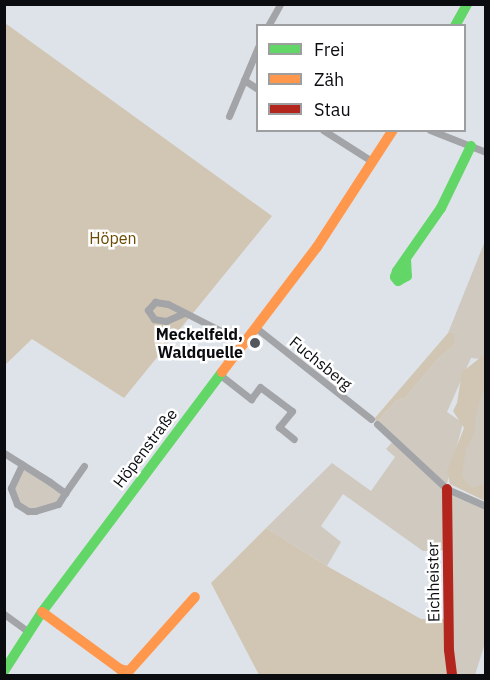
<!DOCTYPE html>
<meta charset="utf-8">
<style>
body{margin:0}
#map{position:relative;width:490px;height:680px;overflow:hidden;background:#dee3e9;font-family:"IBM Plex Sans",sans-serif}
div>[style]{position:absolute}
.green>*{inset:0;background:#cfc9bf}
.forest>*{inset:0;background:#d1c6b4}
.street>*{height:7px;margin:-3.5px;padding:0 3.5px;transform-origin:3.5px;border-radius:3.5px;background:#a2a4a7}
.fast>*{height:10px;margin:-5px;padding:0 5px;transform-origin:5px;border-radius:5px;background:#63d668}
.slow>*{height:10px;margin:-5px;padding:0 5px;transform-origin:5px;border-radius:5px;background:#ff974d}
.jam>*{height:10px;margin:-5px;padding:0 5px;transform-origin:5px;border-radius:5px;background:#b3261e}
.dots>*{width:16px;height:16px;translate:-50% -50%;box-sizing:border-box;border:3px solid #fff;border-radius:50%}
span{translate:-50% -50%;white-space:nowrap;text-align:center;line-height:1.15;-webkit-text-stroke:5px #fff;paint-order:stroke}
.park-label{font-size:16px;color:#6b4a02}
.poi-label{font-size:16px;color:#0a0c10;font-weight:700}
.right{translate:-100% -50%;text-align:right}
.street-label{font-size:16px;color:#0a0c10}
.frame{position:absolute;inset:0;border:6px solid #0a0c10;pointer-events:none}
.legend{position:absolute;left:256px;top:24px;width:210px;height:108px;box-sizing:border-box;background:#fff;border:2px solid #9d9e9f;margin:0;padding:8px 10px;list-style:none;font-size:18px;color:#0a0c10}
.legend li{display:flex;align-items:center;gap:12px;height:30px}
.legend b{width:30px;border:2px solid #9d9e9f}
</style>
<div id="map">
<div class="green">
<div style="clip-path:polygon(485px 241px,485px 500px,452px 484px,481px 359px,471px 358px,447px 412px,463px 423px,445px 491px,445px 550px,423px 551px,343px 494px,321px 526px,341px 542px,327px 566px,266px 528px,332px 463px,371px 491px,395px 457px,386px 449px,396px 438px,377px 422px,396px 401px,405px 398px,438px 359px,452px 347px,454px 334px,448px 333px)"></div>
<div style="clip-path:polygon(22px 465px,65px 493px,57px 504px,28px 511px,14px 498px,15px 476px)"></div>
<div style="clip-path:polygon(450px 495px,485px 509px,485px 643px,475px 675px,457px 675px,452px 646px)"></div>
</div>
<div class="forest">
<div style="clip-path:polygon(5px 23px,272px 216px,124px 398px,32px 339px,5px 365px)"></div>
<div style="clip-path:polygon(448px 333px,454px 333px,455px 341px,452px 347px,438px 359px,405px 398px,396px 401px,377px 422px,374px 419px)"></div>
<div style="clip-path:polygon(485px 354px,485px 384px,476px 414px,474px 434px,466px 449px,462px 477px,472px 488px,485px 484px,485px 501px,450px 484px,447px 471px,464px 428px,453px 411px,457px 403px,462px 372px)"></div>
<div style="clip-path:polygon(266px 528px,327px 566px,421px 619px,452px 619px,452px 646px,457px 675px,259px 675px,211px 583px)"></div>
</div>
<div class="street">
<div style="left:268px;top:26px;width:25px;rotate:-61deg"></div>
<div style="left:244px;top:80px;width:17px;rotate:33deg"></div>
<div style="left:229px;top:116px;width:75px;rotate:-67.2deg"></div>
<div style="left:323px;top:130px;width:59px;rotate:32.6deg"></div>
<div style="left:430px;top:130px;width:60px;rotate:21.4deg"></div>
<div style="left:184px;top:313px;width:20px;rotate:156deg"></div>
<div style="left:166px;top:321px;width:12px;rotate:-171deg"></div>
<div style="left:154px;top:319px;width:11px;rotate:-124deg"></div>
<div style="left:148px;top:310px;width:11px;rotate:-49deg"></div>
<div style="left:155px;top:302px;width:13px;rotate:9deg"></div>
<div style="left:168px;top:304px;width:84px;rotate:26.9deg"></div>
<div style="left:255px;top:327px;width:148px;rotate:38.4deg"></div>
<div style="left:219px;top:374px;width:41px;rotate:38deg"></div>
<div style="left:251px;top:399px;width:15px;rotate:-53deg"></div>
<div style="left:260px;top:387px;width:40px;rotate:37deg"></div>
<div style="left:292px;top:411px;width:21px;rotate:129deg"></div>
<div style="left:279px;top:427px;width:19px;rotate:39deg"></div>
<div style="left:377px;top:424px;width:96px;rotate:42.9deg"></div>
<div style="left:447px;top:489px;width:43px;rotate:23.6deg"></div>
<div style="left:4px;top:453px;width:54px;rotate:32.2deg"></div>
<div style="left:50px;top:482px;width:19px;rotate:36deg"></div>
<div style="left:65px;top:493px;width:13px;rotate:122deg"></div>
<div style="left:58px;top:504px;width:24px;rotate:163deg"></div>
<div style="left:35px;top:511px;width:7px;rotate:180deg"></div>
<div style="left:28px;top:511px;width:13px;rotate:-148deg"></div>
<div style="left:17px;top:504px;width:17px;rotate:-111deg"></div>
<div style="left:11px;top:488px;width:26px;rotate:-65deg"></div>
<div style="left:65px;top:493px;width:33px;rotate:-55deg"></div>
<div style="left:4px;top:614px;width:31px;rotate:36deg"></div>
</div>
<div class="fast">
<div style="left:455px;top:26px;width:25px;rotate:-61deg"></div>
<div style="left:406px;top:259px;width:17px;rotate:87deg"></div>
<div style="left:407px;top:276px;width:10px;rotate:151deg"></div>
<div style="left:398px;top:281px;width:5px;rotate:-127deg"></div>
<div style="left:395px;top:277px;width:6px;rotate:-72deg"></div>
<div style="left:397px;top:271px;width:77px;rotate:-55.1deg"></div>
<div style="left:441px;top:208px;width:69px;rotate:-64.2deg"></div>
<div style="left:4px;top:671px;width:70px;rotate:-57.2deg"></div>
<div style="left:42px;top:612px;width:300px;rotate:-53.1deg"></div>
</div>
<div class="slow">
<div style="left:222px;top:372px;width:157px;rotate:-52.8deg"></div>
<div style="left:317px;top:247px;width:140px;rotate:-57deg"></div>
<div style="left:42px;top:612px;width:97px;rotate:36.2deg"></div>
<div style="left:120px;top:669px;width:9px;rotate:13deg"></div>
<div style="left:129px;top:671px;width:99px;rotate:-48.3deg"></div>
</div>
<div class="jam">
<div style="left:447px;top:489px;width:161px;rotate:89.3deg"></div>
<div style="left:449px;top:650px;width:24px;rotate:83deg"></div>
</div>
<div class="dots">
<div style="left:255px;top:343px;background:#54575c"></div>
</div>
<div class="park-label">
<span style="left:113px;top:238px">Höpen</span>
</div>
<div class="poi-label">
<span class="right" style="left:243px;top:343px">Meckelfeld,<br>Waldquelle</span>
</div>
<div class="street-label">
<span style="left:321px;top:363px;rotate:39deg">Fuchsberg</span>
<span style="left:145px;top:448px;rotate:-53deg">Höpenstraße</span>
<span style="left:433px;top:582px;rotate:-91deg">Eichheister</span>
</div>
<div class="frame"></div>
<ul class="legend">
<li><b style="height:8px;background:#63d668"></b>Frei</li>
<li><b style="height:8px;background:#ff974d"></b>Zäh</li>
<li><b style="height:8px;background:#b3261e"></b>Stau</li>
</ul>
</div>
